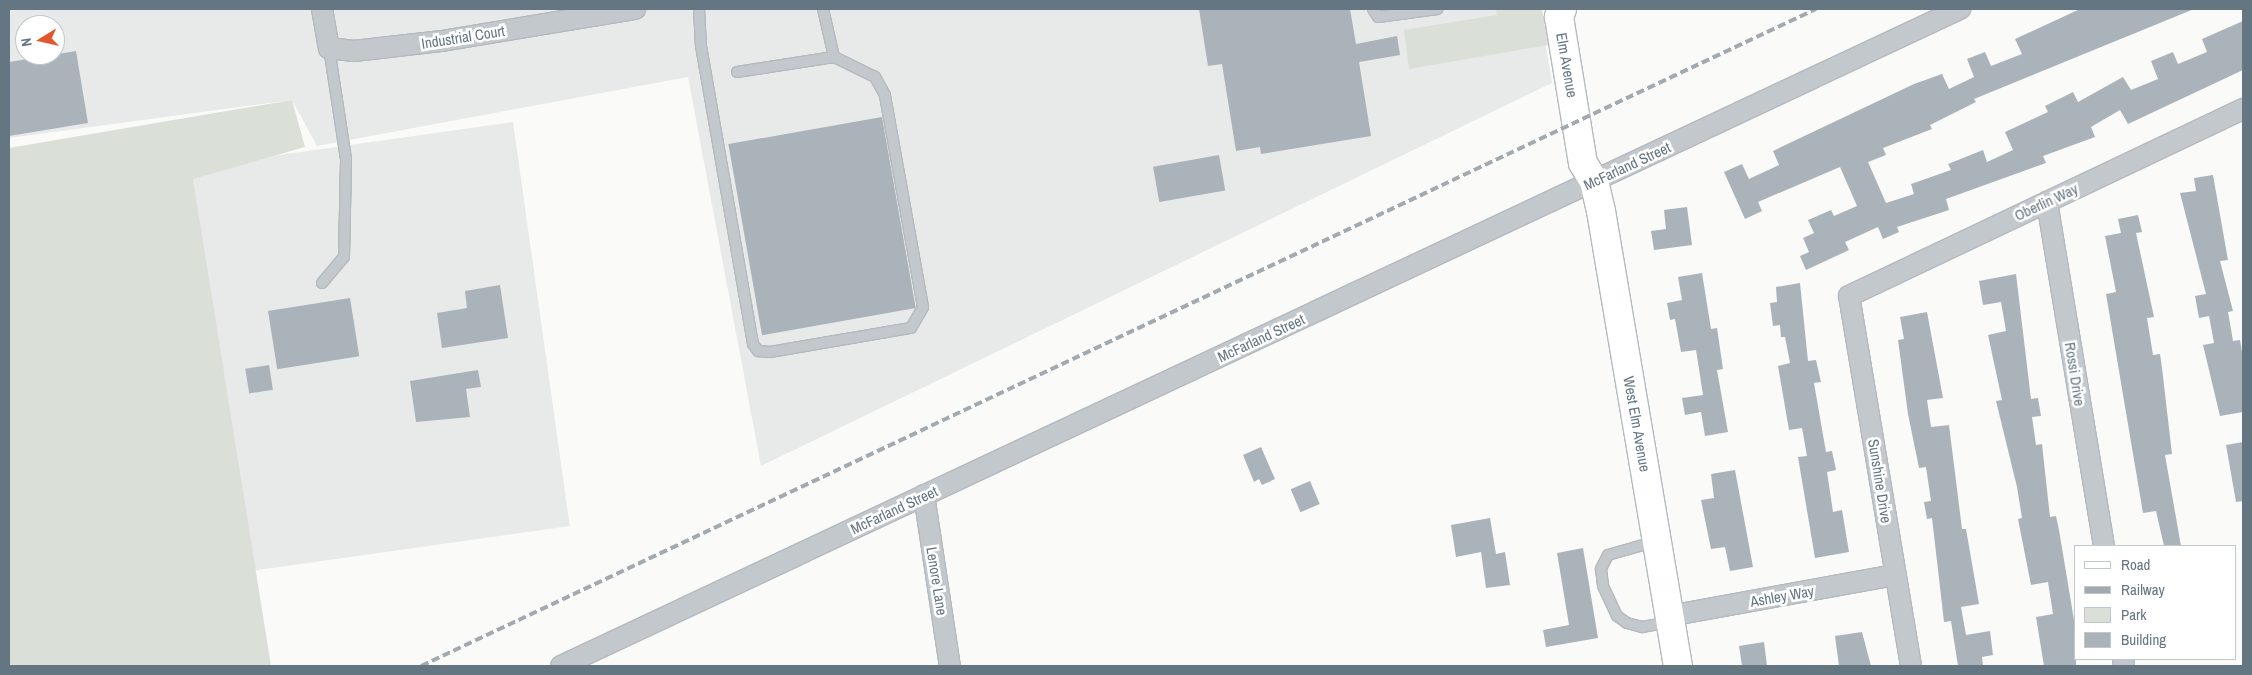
<!DOCTYPE html>
<style>
body{margin:0}
#map{position:relative;width:2252px;height:675px;overflow:hidden;background:#fafaf8;font-family:"Archivo Narrow",sans-serif}
div>[style]{position:absolute}
.built>*{inset:0;background:#e8e9e9;transform-origin:0 0}
.green>*{inset:0;background:#dadfd7}
.building>*{inset:0;background:#aab3b9;transform-origin:0 0}
.roads{filter:drop-shadow(1px 0 #b3babf) drop-shadow(-1px 0 #b3babf) drop-shadow(0 1px #b3babf) drop-shadow(0 -1px #b3babf)}
.lane>*{height:10px;margin:-5px;padding:0 5px;transform-origin:5px;border-radius:5px;background:#c3c8cc}
.street>*{height:20px;margin:-10px;padding:0 10px;transform-origin:10px;border-radius:10px;background:#c3c8cc}
.secondary>*{height:28px;margin:-14px;padding:0 14px;transform-origin:14px;border-radius:14px;background:#fff}
.rail>*{height:4px;margin-top:-2px;transform-origin:0;background:repeating-linear-gradient(90deg,#a2aab0 0 8px,transparent 0 12px)}
span{translate:-50% -50%;white-space:nowrap;text-align:center;line-height:1.15;-webkit-text-stroke:5px #fff;paint-order:stroke}
.street-label{font-size:15px;color:#657683}
.frame{position:absolute;inset:0;border:10px solid #657683;pointer-events:none}
.legend{position:absolute;left:2074px;top:545px;width:162px;height:115px;box-sizing:border-box;background:#fff;border:1px solid #c1c8cd;margin:0;padding:6px 9px;list-style:none;font-size:15px;color:#657683}
.legend li{display:flex;align-items:center;gap:10px;height:25px}
.legend b{width:25px;border:1px solid #c1c8cd}
.north{position:absolute;left:15px;top:15px;width:50px;height:50px;box-sizing:border-box;background:#fff;border:1px solid #c1c8cd;border-radius:50%;rotate:261deg;font-size:14px;font-weight:700;line-height:20px;text-align:center;color:#657683}
.north::after{content:'';display:block;margin:auto;width:18px;height:22px;background:#e4572e;clip-path:polygon(50% 0,100% 100%,50% 72%,0 100%)}
</style>
<div id="map">
<div class="built">
<div style="clip-path:polygon(evenodd,9px 9px,1540px 9px,1552px 83px,761px 466px,688px 77px,317px 146px,292px 100px,9px 138px,9px 9px,25px 25px,55px 25px,55px 55px,25px 55px,25px 25px)"></div>
<div style="left:513px;top:122px;width:408px;height:325px;rotate:82deg"></div>
</div>
<div class="green">
<div style="clip-path:polygon(1496px 9px,1542px 9px,1548px 45px,1409px 69px,1404px 30px,1497px 15px)"></div>
<div style="clip-path:polygon(292px 100px,305px 147px,193px 179px,271px 666px,9px 666px,9px 148px)"></div>
</div>
<div class="building">
<div style="clip-path:polygon(1199px 9px,1350px 9px,1356px 44px,1397px 36px,1400px 55px,1359px 62px,1371px 136px,1261px 154px,1260px 147px,1236px 151px,1222px 64px,1208px 66px)"></div>
<div style="clip-path:polygon(2080px 9px,2194px 9px,1974px 99px,1976px 102px,1930px 125px,1932px 129px,1883px 148px,1886px 155px,1868px 162px,1886px 203px,1914px 194px,1911px 184px,1951px 170px,1948px 164px,1983px 150px,1987px 162px,2013px 150px,2005px 132px,2048px 112px,2045px 106px,2073px 92px,2078px 102px,2123px 77px,2131px 90px,2158px 79px,2151px 61px,2173px 52px,2178px 64px,2207px 52px,2202px 39px,2243px 21px,2243px 70px,2128px 124px,2120px 110px,2091px 127px,2095px 137px,2043px 156px,2046px 163px,1946px 199px,1949px 210px,1897px 227px,1899px 232px,1883px 239px,1878px 227px,1845px 242px,1849px 250px,1806px 270px,1800px 256px,1809px 252px,1803px 238px,1814px 233px,1808px 220px,1831px 210px,1834px 216px,1857px 206px,1840px 167px,1758px 202px,1762px 211px,1745px 219px,1724px 172px,1742px 164px,1749px 179px,1779px 165px,1773px 151px,1914px 84px,1942px 74px,1949px 89px,1974px 77px,1967px 59px,1985px 52px,1991px 66px,2022px 54px,2015px 39px)"></div>
<div style="clip-path:polygon(76px 51px,88px 123px,9px 136px,9px 62px)"></div>
<div style="left:882px;top:117px;width:194px;height:156px;rotate:80deg"></div>
<div style="left:1219px;top:155px;width:36px;height:67px;rotate:80deg"></div>
<div style="clip-path:polygon(2213px 175px,2228px 260px,2220px 261px,2233px 311px,2228px 312px,2233px 341px,2240px 340px,2243px 358px,2243px 412px,2220px 416px,2203px 345px,2214px 343px,2209px 316px,2199px 318px,2195px 296px,2206px 294px,2180px 193px,2196px 191px,2194px 178px)"></div>
<div style="clip-path:polygon(1687px 207px,1692px 245px,1654px 250px,1651px 231px,1666px 229px,1664px 210px)"></div>
<div style="clip-path:polygon(2138px 215px,2142px 232px,2136px 233px,2154px 317px,2147px 318px,2153px 355px,2160px 354px,2162px 368px,2172px 454px,2165px 455px,2181px 546px,2164px 546px,2156px 511px,2143px 513px,2106px 294px,2116px 292px,2105px 236px,2121px 233px,2118px 219px)"></div>
<div style="clip-path:polygon(1702px 273px,1711px 329px,1717px 328px,1723px 369px,1717px 370px,1728px 432px,1705px 436px,1701px 412px,1685px 415px,1682px 398px,1703px 395px,1696px 350px,1681px 352px,1675px 319px,1670px 320px,1667px 303px,1682px 300px,1678px 277px)"></div>
<div style="clip-path:polygon(2016px 274px,2031px 399px,2038px 398px,2041px 416px,2032px 417px,2036px 445px,2042px 444px,2050px 517px,2056px 516px,2059px 530px,2076px 632px,2076px 666px,2044px 666px,2036px 617px,2053px 614px,2048px 582px,2031px 585px,2018px 519px,2022px 518px,2017px 487px,1996px 401px,2002px 400px,1988px 335px,2006px 331px,2001px 302px,1983px 305px,1979px 281px)"></div>
<div style="clip-path:polygon(1800px 283px,1808px 361px,1816px 360px,1821px 382px,1814px 383px,1826px 452px,1832px 451px,1836px 470px,1827px 472px,1833px 512px,1842px 510px,1849px 552px,1815px 558px,1798px 457px,1807px 456px,1802px 428px,1789px 430px,1778px 366px,1790px 363px,1785px 337px,1781px 337px,1780px 325px,1773px 326px,1770px 303px,1777px 302px,1776px 287px)"></div>
<div style="clip-path:polygon(500px 285px,508px 338px,442px 348px,437px 313px,467px 308px,465px 291px)"></div>
<div style="left:350px;top:298px;width:59px;height:83px;rotate:81deg"></div>
<div style="clip-path:polygon(1927px 312px,1943px 398px,1927px 400px,1931px 427px,1949px 425px,1962px 529px,1966px 529px,1979px 604px,1961px 607px,1966px 635px,1990px 631px,1993px 655px,1982px 657px,1983px 666px,1958px 666px,1951px 621px,1944px 622px,1932px 518px,1927px 519px,1924px 502px,1931px 501px,1926px 467px,1919px 468px,1908px 414px,1898px 340px,1904px 339px,1900px 317px)"></div>
<div style="left:269px;top:365px;width:25px;height:24px;rotate:81deg"></div>
<div style="clip-path:polygon(478px 370px,481px 387px,466px 389px,470px 417px,416px 422px,410px 381px)"></div>
<div style="clip-path:polygon(2243px 442px,2243px 501px,2236px 502px,2226px 445px)"></div>
<div style="clip-path:polygon(1261px 447px,1275px 479px,1262px 485px,1259px 479px,1254px 482px,1243px 455px)"></div>
<div style="clip-path:polygon(1735px 470px,1753px 567px,1730px 571px,1725px 547px,1711px 549px,1701px 500px,1714px 498px,1711px 474px)"></div>
<div style="left:1310px;top:481px;width:25px;height:21px;rotate:67deg"></div>
<div style="clip-path:polygon(1490px 518px,1496px 554px,1505px 552px,1510px 585px,1486px 588px,1481px 552px,1456px 557px,1451px 525px)"></div>
<div style="clip-path:polygon(1583px 548px,1598px 638px,1546px 647px,1543px 630px,1569px 625px,1557px 553px)"></div>
<div style="clip-path:polygon(1862px 632px,1871px 666px,1839px 666px,1835px 636px)"></div>
<div style="clip-path:polygon(1764px 642px,1767px 666px,1742px 666px,1739px 646px)"></div>
</div>
<div class="roads">
<div class="lane">
<div style="left:699px;top:9px;width:37px;rotate:87deg"></div>
<div style="left:701px;top:46px;width:303px;rotate:80.1deg"></div>
<div style="left:753px;top:344px;width:9px;rotate:54deg"></div>
<div style="left:758px;top:351px;width:12px;rotate:5deg"></div>
<div style="left:770px;top:352px;width:143px;rotate:-9.7deg"></div>
<div style="left:911px;top:328px;width:24px;rotate:-60deg"></div>
<div style="left:923px;top:307px;width:215px;rotate:-100.2deg"></div>
<div style="left:885px;top:95px;width:21px;rotate:-119deg"></div>
<div style="left:875px;top:77px;width:46px;rotate:-154deg"></div>
<div style="left:834px;top:57px;width:49px;rotate:-102.9deg"></div>
<div style="left:1373px;top:9px;width:9px;rotate:58deg"></div>
<div style="left:1378px;top:17px;width:60px;rotate:-7.7deg"></div>
<div style="left:737px;top:72px;width:98px;rotate:-8.8deg"></div>
<div style="left:322px;top:283px;width:34px;rotate:-50deg"></div>
<div style="left:344px;top:257px;width:98px;rotate:-88.8deg"></div>
<div style="left:346px;top:159px;width:112px;rotate:-98.7deg"></div>
<div style="left:1657px;top:541px;width:51px;rotate:164.1deg"></div>
<div style="left:1608px;top:555px;width:16px;rotate:117deg"></div>
<div style="left:1601px;top:569px;width:17px;rotate:83deg"></div>
<div style="left:1603px;top:586px;width:33px;rotate:65deg"></div>
<div style="left:1617px;top:616px;width:12px;rotate:35deg"></div>
<div style="left:1627px;top:623px;width:16px;rotate:15deg"></div>
<div style="left:1642px;top:627px;width:27px;rotate:-10deg"></div>
</div>
<div class="street">
<div style="left:322px;top:9px;width:40px;rotate:80deg"></div>
<div style="left:329px;top:48px;width:25px;rotate:7deg"></div>
<div style="left:354px;top:51px;width:89px;rotate:-6.5deg"></div>
<div style="left:442px;top:41px;width:196px;rotate:-9.4deg"></div>
<div style="left:2047px;top:202px;width:349px;rotate:80.6deg"></div>
<div style="left:924px;top:495px;width:173px;rotate:81.4deg"></div>
<div style="left:1669px;top:616px;width:230px;rotate:-10.3deg"></div>
<div style="left:2123px;top:659px;width:7px;rotate:82deg"></div>
<div style="left:561px;top:666px;width:1546px;rotate:-25.16deg"></div>
<div style="left:1911px;top:666px;width:375px;rotate:-99.5deg"></div>
<div style="left:1849px;top:296px;width:436px;rotate:-25.4deg"></div>
</div>
<div class="secondary">
<div style="left:1562px;top:9px;width:9px;rotate:111deg"></div>
<div style="left:1559px;top:17px;width:148px;rotate:80.7deg"></div>
<div style="left:1583px;top:163px;width:21px;rotate:59deg"></div>
<div style="left:1594px;top:181px;width:31px;rotate:77deg"></div>
<div style="left:1601px;top:211px;width:461px;rotate:80.4deg"></div>
</div>
</div>
<div class="rail">
<div style="left:421px;top:666px;width:1542px;rotate:-25.22deg"></div>
</div>
<div class="street-label">
<span style="left:463px;top:37px;rotate:-9deg">Industrial Court</span>
<span style="left:1567px;top:65px;rotate:80deg">Elm Avenue</span>
<span style="left:1627px;top:166px;rotate:-25deg">McFarland Street</span>
<span style="left:2046px;top:202px;rotate:-25deg">Oberlin Way</span>
<span style="left:1261px;top:338px;rotate:-25deg">McFarland Street</span>
<span style="left:2075px;top:374px;rotate:81deg">Rossi Drive</span>
<span style="left:1637px;top:424px;rotate:80deg">West Elm Avenue</span>
<span style="left:1880px;top:481px;rotate:81deg">Sunshine Drive</span>
<span style="left:894px;top:510px;rotate:-25deg">McFarland Street</span>
<span style="left:937px;top:581px;rotate:81deg">Lenore Lane</span>
<span style="left:1782px;top:596px;rotate:-10deg">Ashley Way</span>
</div>
<div class="frame"></div>
<ul class="legend">
<li><b style="height:6px;background:#fff"></b>Road</li>
<li><b style="height:6px;background:#a2aab0"></b>Railway</li>
<li><b style="height:14px;background:#dadfd7"></b>Park</li>
<li><b style="height:14px;background:#aab3b9"></b>Building</li>
</ul>
<div class="north">N</div>
</div>
